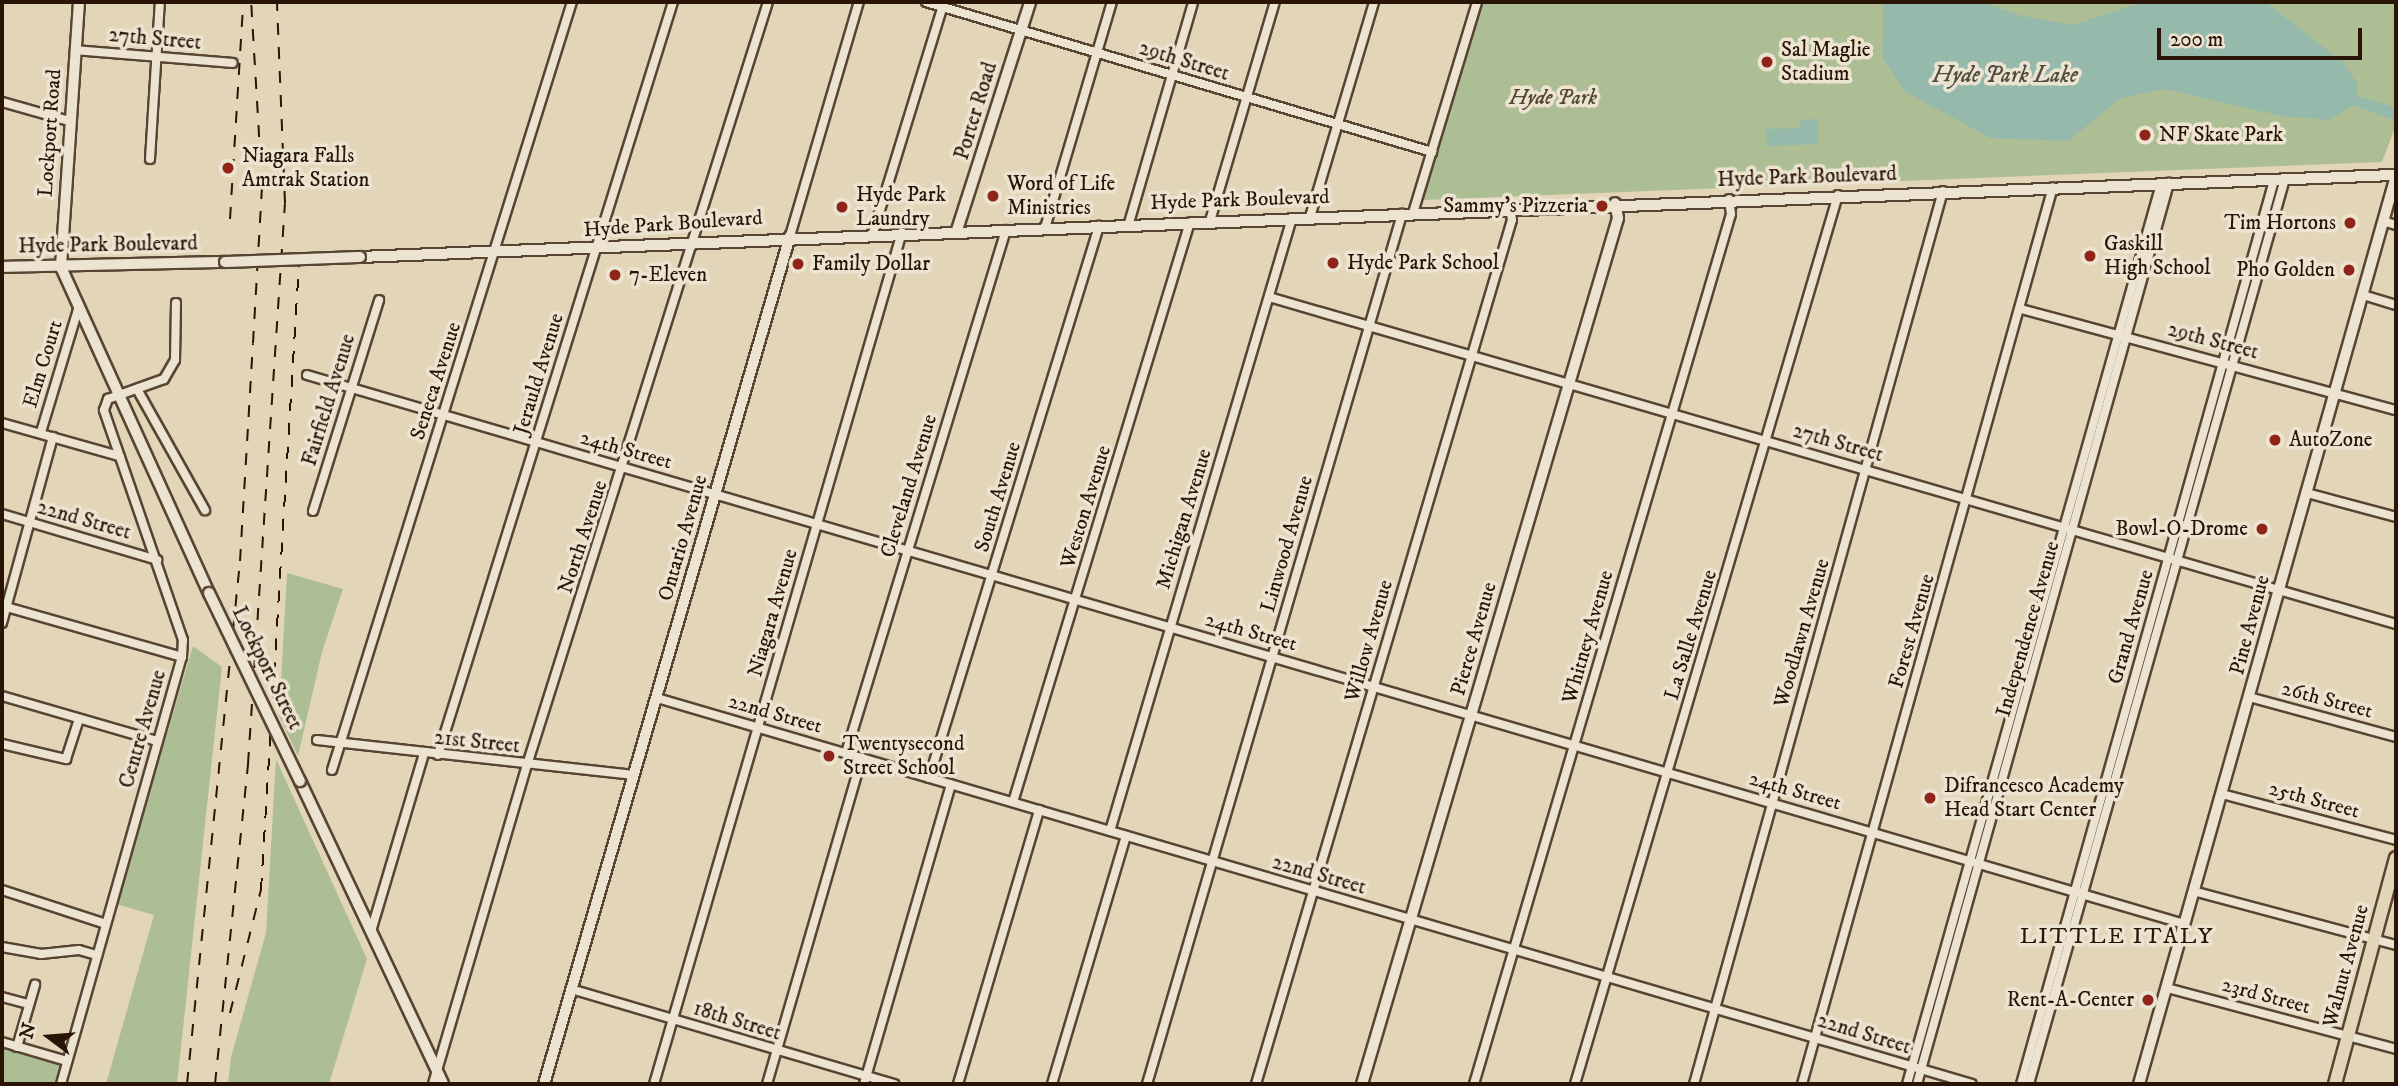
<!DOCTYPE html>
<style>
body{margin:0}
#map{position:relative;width:2398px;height:1086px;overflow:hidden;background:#e2d5b8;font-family:"IM FELL DW Pica",serif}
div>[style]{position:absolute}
.green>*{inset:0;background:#adbe94}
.water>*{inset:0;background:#95b9ab}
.roads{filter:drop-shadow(2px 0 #574432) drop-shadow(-2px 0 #574432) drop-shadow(0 2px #574432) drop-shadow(0 -2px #574432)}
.minor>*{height:8px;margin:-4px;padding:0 4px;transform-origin:4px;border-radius:4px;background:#ece4d1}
.tertiary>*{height:10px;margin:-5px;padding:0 5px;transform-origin:5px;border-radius:5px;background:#ece4d1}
.secondary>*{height:10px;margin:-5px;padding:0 5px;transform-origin:5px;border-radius:5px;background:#ece4d1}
.primary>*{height:12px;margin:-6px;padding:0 6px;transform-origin:6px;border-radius:6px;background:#e2d5b8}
.rail>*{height:2px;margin-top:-1px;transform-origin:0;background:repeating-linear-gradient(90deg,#291406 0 12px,transparent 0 24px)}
.bridges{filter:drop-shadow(2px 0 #574432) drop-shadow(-2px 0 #574432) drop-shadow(0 2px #574432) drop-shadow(0 -2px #574432)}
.tertiary-bridge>*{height:10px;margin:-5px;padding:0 5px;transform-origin:5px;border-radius:5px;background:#ece4d1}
.secondary-bridge>*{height:10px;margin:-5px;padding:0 5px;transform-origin:5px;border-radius:5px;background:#ece4d1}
.dots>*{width:19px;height:19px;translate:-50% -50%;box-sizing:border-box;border:4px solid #ece4d1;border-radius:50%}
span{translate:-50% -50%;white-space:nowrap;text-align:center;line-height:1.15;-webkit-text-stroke:7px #ece4d1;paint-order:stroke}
.street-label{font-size:21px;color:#291406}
.poi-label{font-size:21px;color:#291406}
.left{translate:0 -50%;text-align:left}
.right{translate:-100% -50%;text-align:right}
.park-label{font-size:21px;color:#514731;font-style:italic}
.water-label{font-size:23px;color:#4f4e40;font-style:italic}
.neighbourhood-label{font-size:23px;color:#291406;letter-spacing:2px}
.frame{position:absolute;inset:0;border:4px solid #291406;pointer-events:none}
.north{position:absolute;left:14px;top:1002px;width:70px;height:70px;-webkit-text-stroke:5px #ece4d1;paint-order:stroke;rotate:286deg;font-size:19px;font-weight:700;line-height:28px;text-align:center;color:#291406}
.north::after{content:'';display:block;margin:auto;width:24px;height:32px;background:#291406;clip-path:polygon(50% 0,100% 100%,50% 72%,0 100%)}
.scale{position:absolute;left:2157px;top:28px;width:205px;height:32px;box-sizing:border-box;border:4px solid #291406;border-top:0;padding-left:9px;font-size:21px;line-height:24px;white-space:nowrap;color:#291406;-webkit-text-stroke:5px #ece4d1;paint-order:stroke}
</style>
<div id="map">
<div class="green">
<div style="clip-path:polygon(1481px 2px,2396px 2px,2396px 125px,2382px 162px,1423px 200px)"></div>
<div style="clip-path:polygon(287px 573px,343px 589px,322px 652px,298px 756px,279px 716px)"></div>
<div style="clip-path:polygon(193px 646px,222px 667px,177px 1084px,106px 1084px,154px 915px,116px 904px)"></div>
<div style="clip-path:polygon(276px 759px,367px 959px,329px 1084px,228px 1084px,231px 1057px,266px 933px)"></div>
<div style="clip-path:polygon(2px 1046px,61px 1062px,54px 1084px,2px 1084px)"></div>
</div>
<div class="water">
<div style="clip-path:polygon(1883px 2px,1983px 2px,2022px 16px,2073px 25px,2143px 2px,2265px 2px,2343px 62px,2358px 85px,2356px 95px,2396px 108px,2396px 121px,2353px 105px,2329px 120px,2281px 116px,2164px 89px,2121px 98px,2068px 141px,1990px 138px,1904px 91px,1883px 58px)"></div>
<div style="clip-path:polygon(1817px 119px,1818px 144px,1767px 146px,1766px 129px,1800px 128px,1800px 120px)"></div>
</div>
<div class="roads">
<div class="minor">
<div style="left:926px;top:2px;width:528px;rotate:16.51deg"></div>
<div style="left:75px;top:50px;width:158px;rotate:4.7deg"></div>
<div style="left:2px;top:102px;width:70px;rotate:15.8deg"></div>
<div style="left:150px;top:159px;width:157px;rotate:-86.4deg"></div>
<div style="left:1413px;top:213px;width:220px;rotate:-73.1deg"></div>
<div style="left:1310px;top:217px;width:224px;rotate:-73.4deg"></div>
<div style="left:1210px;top:221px;width:228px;rotate:-73.5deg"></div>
<div style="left:2383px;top:221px;width:14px;rotate:17deg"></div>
<div style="left:1129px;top:223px;width:230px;rotate:-73.8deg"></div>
<div style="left:1045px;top:228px;width:236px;rotate:-73.5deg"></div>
<div style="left:873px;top:233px;width:242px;rotate:-72.9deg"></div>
<div style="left:790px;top:236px;width:244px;rotate:-73.6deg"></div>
<div style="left:2363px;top:295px;width:34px;rotate:17deg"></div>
<div style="left:1269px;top:297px;width:1173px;rotate:16.18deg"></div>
<div style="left:2021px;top:309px;width:388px;rotate:15.1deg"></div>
<div style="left:307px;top:375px;width:1956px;rotate:16.3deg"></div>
<div style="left:137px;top:389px;width:139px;rotate:60.7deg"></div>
<div style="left:2px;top:423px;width:122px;rotate:15.8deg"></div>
<div style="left:41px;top:432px;width:132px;rotate:-73.2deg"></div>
<div style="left:2307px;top:493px;width:92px;rotate:15.1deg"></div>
<div style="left:313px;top:511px;width:221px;rotate:-72.6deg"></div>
<div style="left:2px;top:514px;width:162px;rotate:16.5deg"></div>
<div style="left:3px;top:606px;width:186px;rotate:15.9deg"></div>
<div style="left:2px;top:623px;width:193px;rotate:-74.7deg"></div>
<div style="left:2px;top:696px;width:161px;rotate:16.2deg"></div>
<div style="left:2249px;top:697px;width:152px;rotate:15.2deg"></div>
<div style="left:657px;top:698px;width:1370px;rotate:16.36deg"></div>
<div style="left:317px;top:740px;width:319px;rotate:6.3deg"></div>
<div style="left:2px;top:744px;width:66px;rotate:13.2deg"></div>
<div style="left:66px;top:759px;width:42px;rotate:-72deg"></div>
<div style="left:846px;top:753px;width:547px;rotate:-72.99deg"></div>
<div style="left:438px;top:755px;width:789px;rotate:-72.67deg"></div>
<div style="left:332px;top:770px;width:805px;rotate:-72.65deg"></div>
<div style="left:929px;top:778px;width:578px;rotate:-72.88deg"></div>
<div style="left:2222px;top:794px;width:180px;rotate:14.8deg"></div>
<div style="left:1013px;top:802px;width:606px;rotate:-73.03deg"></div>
<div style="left:1110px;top:831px;width:639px;rotate:-73.46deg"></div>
<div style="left:2px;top:890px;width:109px;rotate:18.1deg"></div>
<div style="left:2193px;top:891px;width:210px;rotate:14.9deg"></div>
<div style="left:372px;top:928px;width:182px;rotate:-73.4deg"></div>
<div style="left:2px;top:947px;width:40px;rotate:10deg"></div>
<div style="left:41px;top:954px;width:38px;rotate:-6deg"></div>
<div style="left:79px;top:950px;width:19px;rotate:16deg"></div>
<div style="left:2167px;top:988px;width:237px;rotate:14.9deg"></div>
<div style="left:571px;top:989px;width:337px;rotate:16.4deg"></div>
<div style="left:2px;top:997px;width:28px;rotate:15deg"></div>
<div style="left:2px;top:1042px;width:68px;rotate:16.3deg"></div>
<div style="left:17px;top:1047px;width:65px;rotate:-73.8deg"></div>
<div style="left:61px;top:1084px;width:444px;rotate:-74.2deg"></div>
<div style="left:182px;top:657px;width:17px;rotate:-87deg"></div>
<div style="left:183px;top:640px;width:243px;rotate:-109deg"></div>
<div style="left:104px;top:410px;width:12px;rotate:-70deg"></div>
<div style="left:108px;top:399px;width:59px;rotate:-19.7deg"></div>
<div style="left:164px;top:379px;width:22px;rotate:-60deg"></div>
<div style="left:175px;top:360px;width:57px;rotate:-89deg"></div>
<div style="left:433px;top:1084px;width:333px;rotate:-73.6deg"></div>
<div style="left:527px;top:765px;width:800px;rotate:-72.47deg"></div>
<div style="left:654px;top:1084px;width:887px;rotate:-73.77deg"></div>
<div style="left:767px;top:1084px;width:340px;rotate:-73.8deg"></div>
<div style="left:864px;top:1084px;width:312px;rotate:-73.8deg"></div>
<div style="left:958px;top:1084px;width:286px;rotate:-73.5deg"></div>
<div style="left:1052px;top:1084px;width:259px;rotate:-73.4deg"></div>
<div style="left:1147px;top:1084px;width:907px;rotate:-73.66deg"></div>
<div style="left:1256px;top:1084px;width:901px;rotate:-73.5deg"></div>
<div style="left:1512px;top:220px;width:12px;rotate:-99deg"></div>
<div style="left:1474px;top:1084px;width:907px;rotate:-73.54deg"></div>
<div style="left:1731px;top:214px;width:15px;rotate:-98deg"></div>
<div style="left:1575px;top:1084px;width:927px;rotate:-73.52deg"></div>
<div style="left:1694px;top:1084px;width:927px;rotate:-74.42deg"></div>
<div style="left:1802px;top:1084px;width:931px;rotate:-74.37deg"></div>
<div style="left:1907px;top:1084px;width:935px;rotate:-74.24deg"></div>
<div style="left:1917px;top:1084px;width:936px;rotate:-74.37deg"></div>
<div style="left:2021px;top:1084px;width:939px;rotate:-74.36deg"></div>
<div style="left:2029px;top:1084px;width:941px;rotate:-74.21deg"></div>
</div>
<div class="tertiary">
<div style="left:79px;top:2px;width:266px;rotate:93.9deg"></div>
<div style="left:61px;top:267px;width:358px;rotate:65.6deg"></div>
<div style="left:300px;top:781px;width:335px;rotate:64.7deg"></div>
<div style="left:1362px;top:1084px;width:903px;rotate:-73.53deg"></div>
<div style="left:1618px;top:218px;width:15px;rotate:-101deg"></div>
</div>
<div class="secondary">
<div style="left:957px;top:230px;width:239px;rotate:-72.2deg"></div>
<div style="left:360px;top:257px;width:2038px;rotate:-2.31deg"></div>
<div style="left:2px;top:267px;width:223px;rotate:-1.3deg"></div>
<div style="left:544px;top:1084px;width:883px;rotate:-73.82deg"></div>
<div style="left:2139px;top:1084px;width:944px;rotate:-74.2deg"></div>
</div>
<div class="primary">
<div style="left:2335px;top:1084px;width:234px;rotate:-74.9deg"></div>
</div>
</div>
<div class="rail">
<div style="left:230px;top:219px;width:214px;rotate:-86.5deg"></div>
<div style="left:230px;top:1013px;width:127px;rotate:-75.9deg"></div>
<div style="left:261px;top:890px;width:628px;rotate:-86.53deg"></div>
<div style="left:187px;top:1084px;width:526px;rotate:-84.21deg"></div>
<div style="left:240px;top:561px;width:218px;rotate:-86.6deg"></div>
<div style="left:253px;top:343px;width:158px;rotate:-86.7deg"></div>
<div style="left:262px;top:185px;width:183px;rotate:-93.4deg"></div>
<div style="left:215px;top:1084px;width:322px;rotate:-84.1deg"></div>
<div style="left:248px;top:764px;width:562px;rotate:-86.23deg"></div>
<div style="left:285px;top:203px;width:201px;rotate:-92.3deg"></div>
</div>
<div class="bridges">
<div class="tertiary-bridge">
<div style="left:209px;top:593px;width:209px;rotate:64.2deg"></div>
</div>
<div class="secondary-bridge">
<div style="left:225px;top:262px;width:135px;rotate:-2.1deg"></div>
</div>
</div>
<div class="dots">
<div style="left:1767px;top:62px;background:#8f2418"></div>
<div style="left:2145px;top:135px;background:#8f2418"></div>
<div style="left:228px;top:168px;background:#8f2418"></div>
<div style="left:993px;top:196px;background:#8f2418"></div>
<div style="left:1602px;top:206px;background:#8f2418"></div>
<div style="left:842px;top:207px;background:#8f2418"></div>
<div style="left:2350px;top:223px;background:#8f2418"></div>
<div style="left:2090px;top:256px;background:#8f2418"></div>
<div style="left:1333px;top:263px;background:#8f2418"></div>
<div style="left:798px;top:264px;background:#8f2418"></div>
<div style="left:2349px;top:270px;background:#8f2418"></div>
<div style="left:615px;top:275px;background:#8f2418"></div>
<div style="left:2275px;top:440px;background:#8f2418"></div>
<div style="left:2262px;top:529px;background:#8f2418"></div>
<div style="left:829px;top:756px;background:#8f2418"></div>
<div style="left:1930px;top:798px;background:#8f2418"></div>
<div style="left:2148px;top:1000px;background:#8f2418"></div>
</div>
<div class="street-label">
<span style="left:155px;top:39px;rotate:5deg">27th Street</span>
<span style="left:1184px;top:61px;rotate:17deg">29th Street</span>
<span style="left:976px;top:111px;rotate:-73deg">Porter Road</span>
<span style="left:50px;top:133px;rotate:-86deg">Lockport Road</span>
<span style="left:1807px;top:177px;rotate:-2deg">Hyde Park Boulevard</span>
<span style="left:1240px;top:200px;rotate:-2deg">Hyde Park Boulevard</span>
<span style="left:673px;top:224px;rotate:-4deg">Hyde Park Boulevard</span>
<span style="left:108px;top:245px;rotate:-1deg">Hyde Park Boulevard</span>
<span style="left:2213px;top:341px;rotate:15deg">29th Street</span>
<span style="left:43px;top:364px;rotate:-73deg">Elm Court</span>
<span style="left:539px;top:374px;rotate:-73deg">Jerauld Avenue</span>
<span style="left:436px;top:381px;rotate:-72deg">Seneca Avenue</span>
<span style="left:329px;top:400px;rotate:-73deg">Fairfield Avenue</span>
<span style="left:1838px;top:443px;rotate:16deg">27th Street</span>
<span style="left:626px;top:450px;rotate:16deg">24th Street</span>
<span style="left:909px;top:486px;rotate:-73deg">Cleveland Avenue</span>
<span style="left:998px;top:497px;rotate:-73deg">South Avenue</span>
<span style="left:1086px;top:507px;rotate:-73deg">Weston Avenue</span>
<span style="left:1184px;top:519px;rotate:-73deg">Michigan Avenue</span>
<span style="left:84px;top:520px;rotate:16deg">22nd Street</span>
<span style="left:583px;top:537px;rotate:-72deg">North Avenue</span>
<span style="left:683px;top:538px;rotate:-74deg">Ontario Avenue</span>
<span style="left:1287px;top:544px;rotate:-74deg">Linwood Avenue</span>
<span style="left:773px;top:613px;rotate:-74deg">Niagara Avenue</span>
<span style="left:2250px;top:625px;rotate:-75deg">Pine Avenue</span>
<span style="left:2131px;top:627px;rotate:-74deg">Grand Avenue</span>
<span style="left:2028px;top:629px;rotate:-74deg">Independence Avenue</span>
<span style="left:1912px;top:631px;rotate:-74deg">Forest Avenue</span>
<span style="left:1251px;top:632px;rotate:16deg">24th Street</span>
<span style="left:1802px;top:633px;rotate:-74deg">Woodlawn Avenue</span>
<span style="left:1691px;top:635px;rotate:-73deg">La Salle Avenue</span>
<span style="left:1588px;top:637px;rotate:-74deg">Whitney Avenue</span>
<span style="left:1474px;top:639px;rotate:-74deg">Pierce Avenue</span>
<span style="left:1369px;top:641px;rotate:-74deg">Willow Avenue</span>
<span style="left:267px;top:668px;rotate:64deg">Lockport Street</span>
<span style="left:2327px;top:700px;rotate:15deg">26th Street</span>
<span style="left:775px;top:714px;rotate:16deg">22nd Street</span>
<span style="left:143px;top:729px;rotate:-74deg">Centre Avenue</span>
<span style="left:477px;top:742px;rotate:6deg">21st Street</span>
<span style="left:1795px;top:791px;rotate:16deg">24th Street</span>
<span style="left:2314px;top:800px;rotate:15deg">25th Street</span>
<span style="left:1319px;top:875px;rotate:16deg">22nd Street</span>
<span style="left:2346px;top:966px;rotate:-75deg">Walnut Avenue</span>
<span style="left:2266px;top:996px;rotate:15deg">23rd Street</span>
<span style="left:737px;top:1021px;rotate:17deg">18th Street</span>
<span style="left:1864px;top:1034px;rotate:17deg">22nd Street</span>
</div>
<div class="poi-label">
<span class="left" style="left:1781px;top:62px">Sal Maglie<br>Stadium</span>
<span class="left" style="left:2159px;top:135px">NF Skate Park</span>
<span class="left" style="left:242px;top:168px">Niagara Falls<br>Amtrak Station</span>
<span class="left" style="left:1007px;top:196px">Word of Life<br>Ministries</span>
<span class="left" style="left:856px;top:207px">Hyde Park<br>Laundry</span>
<span class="right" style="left:1588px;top:206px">Sammy's Pizzeria</span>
<span class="right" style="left:2336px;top:223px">Tim Hortons</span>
<span class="left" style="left:2104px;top:256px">Gaskill<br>High School</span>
<span class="left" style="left:1347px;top:263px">Hyde Park School</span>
<span class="left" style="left:812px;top:264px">Family Dollar</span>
<span class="right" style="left:2335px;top:270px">Pho Golden</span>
<span class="left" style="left:629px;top:275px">7-Eleven</span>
<span class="left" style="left:2289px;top:440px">AutoZone</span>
<span class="right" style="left:2248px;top:529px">Bowl-O-Drome</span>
<span class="left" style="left:843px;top:756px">Twentysecond<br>Street School</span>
<span class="left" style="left:1944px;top:798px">Difrancesco Academy<br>Head Start Center</span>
<span class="right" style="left:2134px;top:1000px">Rent-A-Center</span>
</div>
<div class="park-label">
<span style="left:1553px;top:98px">Hyde Park</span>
</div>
<div class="water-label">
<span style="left:2005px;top:76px">Hyde Park Lake</span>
</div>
<div class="neighbourhood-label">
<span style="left:2117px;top:937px">LITTLE ITALY</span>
</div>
<div class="frame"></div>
<div class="north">N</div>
<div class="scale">200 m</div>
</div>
